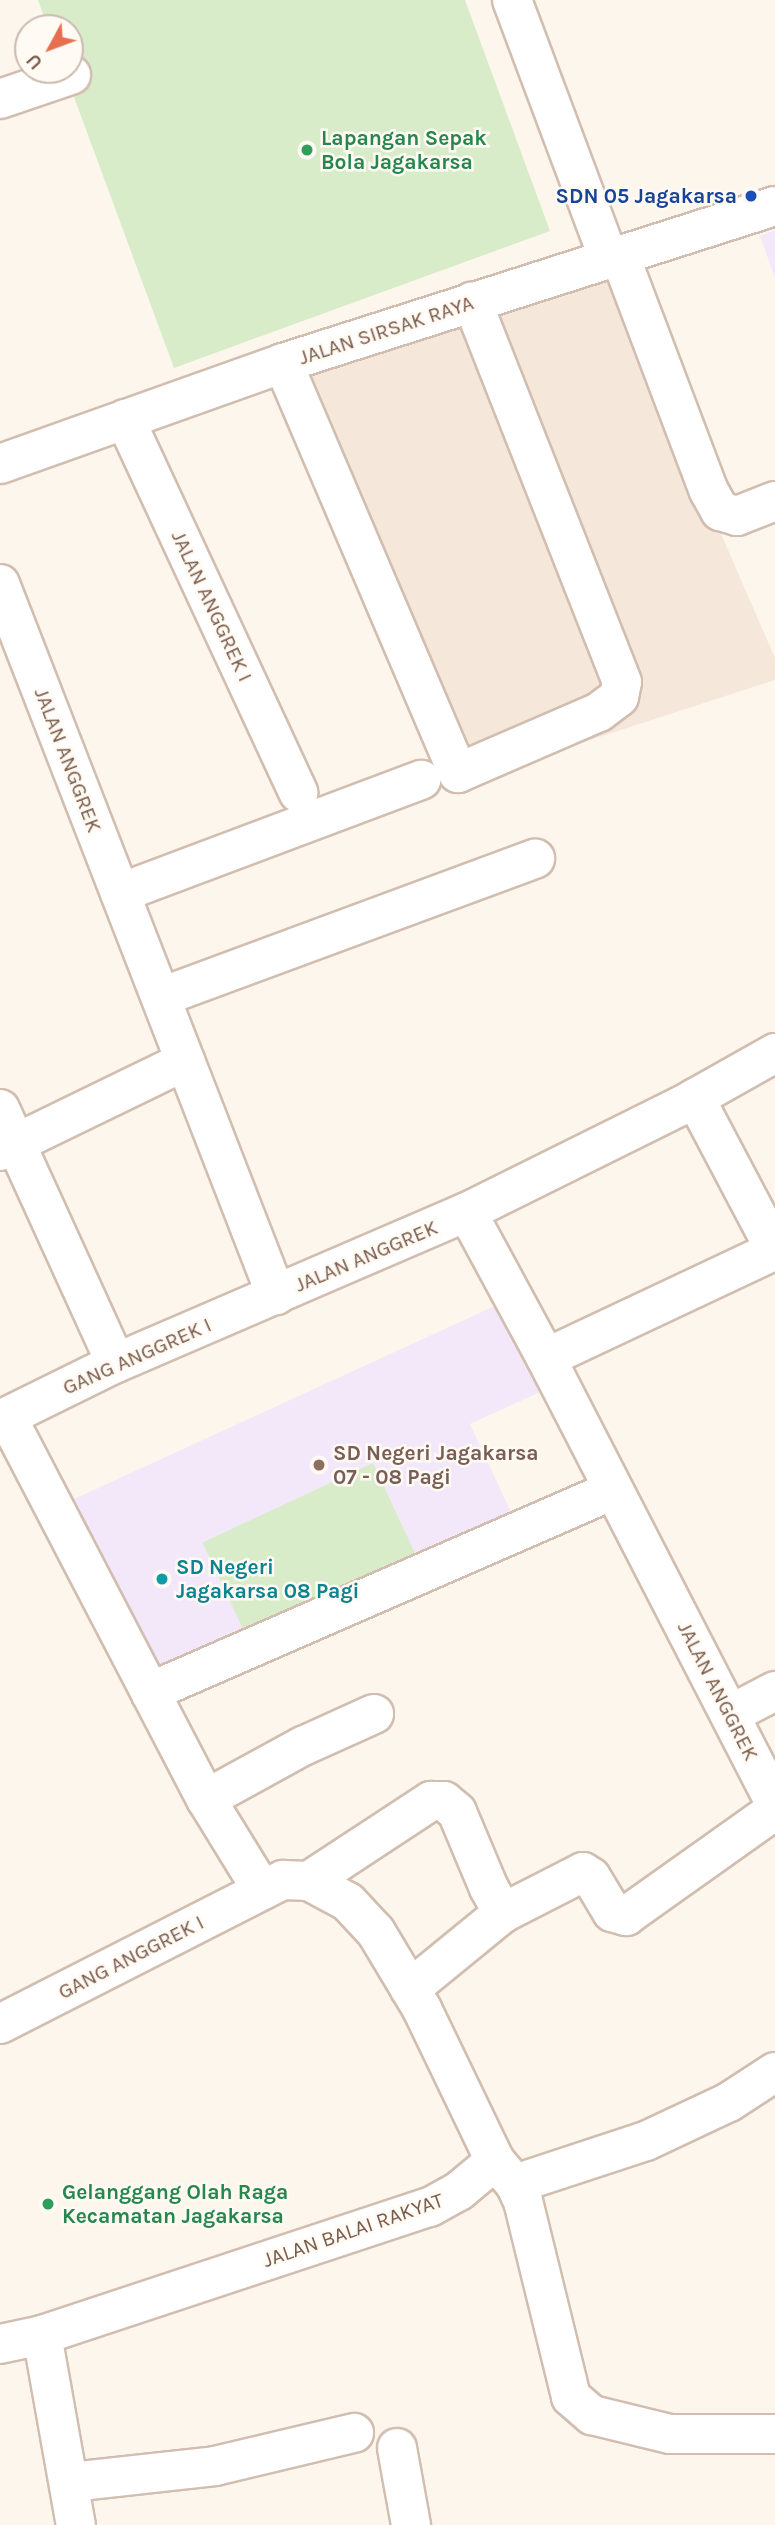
<!DOCTYPE html>
<style>
body{margin:0}
#map{position:relative;width:775px;height:2525px;overflow:hidden;background:#fdf6ec;font-family:Karla,sans-serif}
div>[style]{position:absolute}
.residential>*{inset:0;background:#f5e8da}
.education>*{inset:0;background:#f3e8fa}
.green>*{inset:0;background:#d8ecc9;transform-origin:0 0}
.roads{filter:drop-shadow(2px 0 #d1beb0) drop-shadow(-2px 0 #d1beb0) drop-shadow(0 2px #d1beb0) drop-shadow(0 -2px #d1beb0)}
.minor>*{height:38px;margin:-19px;padding:0 19px;transform-origin:19px;border-radius:19px;background:#fff}
.dots>*{width:19px;height:19px;translate:-50% -50%;box-sizing:border-box;border:4px solid #fffaf3;border-radius:50%}
span{translate:-50% -50%;white-space:nowrap;text-align:center;line-height:1.15;-webkit-text-stroke:5px #fffaf3;paint-order:stroke}
.leisure-label{font-size:21px;color:#27864d;font-weight:700}
.left{translate:0 -50%;text-align:left}
.transit-label{font-size:21px;color:#164399;font-weight:700}
.right{translate:-100% -50%;text-align:right}
.street-label{font-size:21px;color:#7a5c4d}
.education-label{font-size:21px;color:#785e54;font-weight:700}
.culture-label{font-size:21px;color:#0d838f;font-weight:700}
.north{position:absolute;left:14px;top:14px;width:70px;height:70px;box-sizing:border-box;background:#fffaf3;border:2px solid #cabbb1;border-radius:50%;rotate:229deg;font-size:19px;font-weight:700;line-height:28px;text-align:center;color:#7a5c4d}
.north::after{content:'';display:block;margin:auto;width:24px;height:32px;background:#e76f51;clip-path:polygon(50% 0,100% 100%,50% 72%,0 100%)}
</style>
<div id="map">
<div class="residential">
<div style="clip-path:polygon(606px 269px,775px 658px,775px 680px,458px 783px,284px 382px)"></div>
</div>
<div class="education">
<div style="clip-path:polygon(775px 230px,775px 278px,760px 236px)"></div>
<div style="clip-path:polygon(510px 1299px,551px 1387px,470px 1424px,517px 1525px,147px 1695px,59px 1506px)"></div>
</div>
<div class="green">
<div style="clip-path:polygon(38px 0,465px 0,550px 231px,174px 368px,64px 70px,70px 70px,70px 28px,48px 28px)"></div>
<div style="left:373px;top:1463px;width:102px;height:188px;rotate:65deg"></div>
</div>
<div class="roads">
<div class="minor">
<div style="left:512px;top:0;width:278px;rotate:69.5deg"></div>
<div style="left:0;top:99px;width:75px;rotate:-18.7deg"></div>
<div style="left:620px;top:256px;width:251px;rotate:69.3deg"></div>
<div style="left:709px;top:491px;width:23px;rotate:61deg"></div>
<div style="left:720px;top:511px;width:18px;rotate:16deg"></div>
<div style="left:737px;top:516px;width:41px;rotate:-21.5deg"></div>
<div style="left:283px;top:363px;width:446px;rotate:66.9deg"></div>
<div style="left:458px;top:773px;width:154px;rotate:-23.4deg"></div>
<div style="left:599px;top:712px;width:25px;rotate:-37deg"></div>
<div style="left:619px;top:697px;width:15px;rotate:-79deg"></div>
<div style="left:622px;top:682px;width:409px;rotate:-111.5deg"></div>
<div style="left:125px;top:419px;width:412px;rotate:65.1deg"></div>
<div style="left:0;top:464px;width:300px;rotate:-19.6deg"></div>
<div style="left:283px;top:363px;width:516px;rotate:-17.7deg"></div>
<div style="left:0;top:584px;width:763px;rotate:68.78deg"></div>
<div style="left:120px;top:893px;width:322px;rotate:-20.6deg"></div>
<div style="left:161px;top:997px;width:399px;rotate:-20.3deg"></div>
<div style="left:695px;top:1098px;width:172px;rotate:62.2deg"></div>
<div style="left:0;top:1109px;width:279px;rotate:65.5deg"></div>
<div style="left:0;top:1151px;width:206px;rotate:-25.9deg"></div>
<div style="left:467px;top:1212px;width:239px;rotate:-26.4deg"></div>
<div style="left:681px;top:1106px;width:108px;rotate:-29.4deg"></div>
<div style="left:546px;top:1358px;width:253px;rotate:-25.2deg"></div>
<div style="left:7px;top:1417px;width:431px;rotate:62.5deg"></div>
<div style="left:0;top:1420px;width:129px;rotate:-26.2deg"></div>
<div style="left:116px;top:1363px;width:382px;rotate:-23.3deg"></div>
<div style="left:467px;top:1212px;width:166px;rotate:61.6deg"></div>
<div style="left:546px;top:1358px;width:500px;rotate:62.77deg"></div>
<div style="left:150px;top:1692px;width:505px;rotate:-23.57deg"></div>
<div style="left:731px;top:1714px;width:50px;rotate:-27.6deg"></div>
<div style="left:309px;top:1881px;width:146px;rotate:-33.3deg"></div>
<div style="left:431px;top:1801px;width:13px"></div>
<div style="left:444px;top:1801px;width:17px;rotate:40deg"></div>
<div style="left:457px;top:1812px;width:82px;rotate:67.2deg"></div>
<div style="left:489px;top:1888px;width:29px;rotate:61deg"></div>
<div style="left:503px;top:1913px;width:90px;rotate:-27.1deg"></div>
<div style="left:583px;top:1872px;width:9px;rotate:32deg"></div>
<div style="left:591px;top:1877px;width:41px;rotate:59deg"></div>
<div style="left:612px;top:1912px;width:15px;rotate:16deg"></div>
<div style="left:626px;top:1916px;width:183px;rotate:-35.4deg"></div>
<div style="left:262px;top:1890px;width:107px;rotate:-121.6deg"></div>
<div style="left:206px;top:1799px;width:111px;rotate:-28.7deg"></div>
<div style="left:303px;top:1746px;width:78px;rotate:-24.3deg"></div>
<div style="left:410px;top:1989px;width:120px;rotate:-39.3deg"></div>
<div style="left:0;top:2024px;width:318px;rotate:-27deg"></div>
<div style="left:283px;top:1880px;width:26px;rotate:2deg"></div>
<div style="left:309px;top:1881px;width:44px;rotate:28.3deg"></div>
<div style="left:348px;top:1902px;width:41px;rotate:47deg"></div>
<div style="left:376px;top:1932px;width:90px;rotate:59.1deg"></div>
<div style="left:422px;top:2009px;width:169px;rotate:64.3deg"></div>
<div style="left:495px;top:2161px;width:30px;rotate:49deg"></div>
<div style="left:515px;top:2184px;width:19px;rotate:65deg"></div>
<div style="left:523px;top:2201px;width:202px;rotate:76.2deg"></div>
<div style="left:571px;top:2397px;width:28px;rotate:41deg"></div>
<div style="left:592px;top:2415px;width:80px;rotate:13.7deg"></div>
<div style="left:670px;top:2434px;width:105px"></div>
<div style="left:515px;top:2184px;width:138px;rotate:-18.2deg"></div>
<div style="left:646px;top:2141px;width:92px;rotate:-25.2deg"></div>
<div style="left:729px;top:2102px;width:55px;rotate:-33.1deg"></div>
<div style="left:42px;top:2335px;width:193px;rotate:79.9deg"></div>
<div style="left:0;top:2344px;width:43px;rotate:-12.1deg"></div>
<div style="left:42px;top:2335px;width:409px;rotate:-18.3deg"></div>
<div style="left:430px;top:2207px;width:33px;rotate:-29deg"></div>
<div style="left:459px;top:2191px;width:47px;rotate:-39.8deg"></div>
<div style="left:397px;top:2448px;width:78px;rotate:79.7deg"></div>
<div style="left:71px;top:2482px;width:145px;rotate:-6.3deg"></div>
<div style="left:215px;top:2466px;width:143px;rotate:-13.4deg"></div>
</div>
</div>
<div class="dots">
<div style="left:307px;top:150px;background:#2e9e5b"></div>
<div style="left:751px;top:196px;background:#1a4fb4"></div>
<div style="left:319px;top:1465px;background:#8d6e63"></div>
<div style="left:162px;top:1579px;background:#0f9aa8"></div>
<div style="left:48px;top:2204px;background:#2e9e5b"></div>
</div>
<div class="leisure-label">
<span class="left" style="left:321px;top:150px">Lapangan Sepak<br>Bola Jagakarsa</span>
<span class="left" style="left:62px;top:2204px">Gelanggang Olah Raga<br>Kecamatan Jagakarsa</span>
</div>
<div class="transit-label">
<span class="right" style="left:737px;top:196px">SDN 05 Jagakarsa</span>
</div>
<div class="street-label">
<span style="left:386px;top:330px;rotate:-18deg">JALAN SIRSAK RAYA</span>
<span style="left:212px;top:606px;rotate:65deg">JALAN ANGGREK I</span>
<span style="left:68px;top:760px;rotate:69deg">JALAN ANGGREK</span>
<span style="left:366px;top:1256px;rotate:-23deg">JALAN ANGGREK</span>
<span style="left:137px;top:1356px;rotate:-24deg">GANG ANGGREK I</span>
<span style="left:718px;top:1691px;rotate:63deg">JALAN ANGGREK</span>
<span style="left:131px;top:1957px;rotate:-27deg">GANG ANGGREK I</span>
<span style="left:353px;top:2230px;rotate:-19deg">JALAN BALAI RAKYAT</span>
</div>
<div class="education-label">
<span class="left" style="left:333px;top:1465px">SD Negeri Jagakarsa<br>07 - 08 Pagi</span>
</div>
<div class="culture-label">
<span class="left" style="left:176px;top:1579px">SD Negeri<br>Jagakarsa 08 Pagi</span>
</div>
<div class="north">U</div>
</div>
